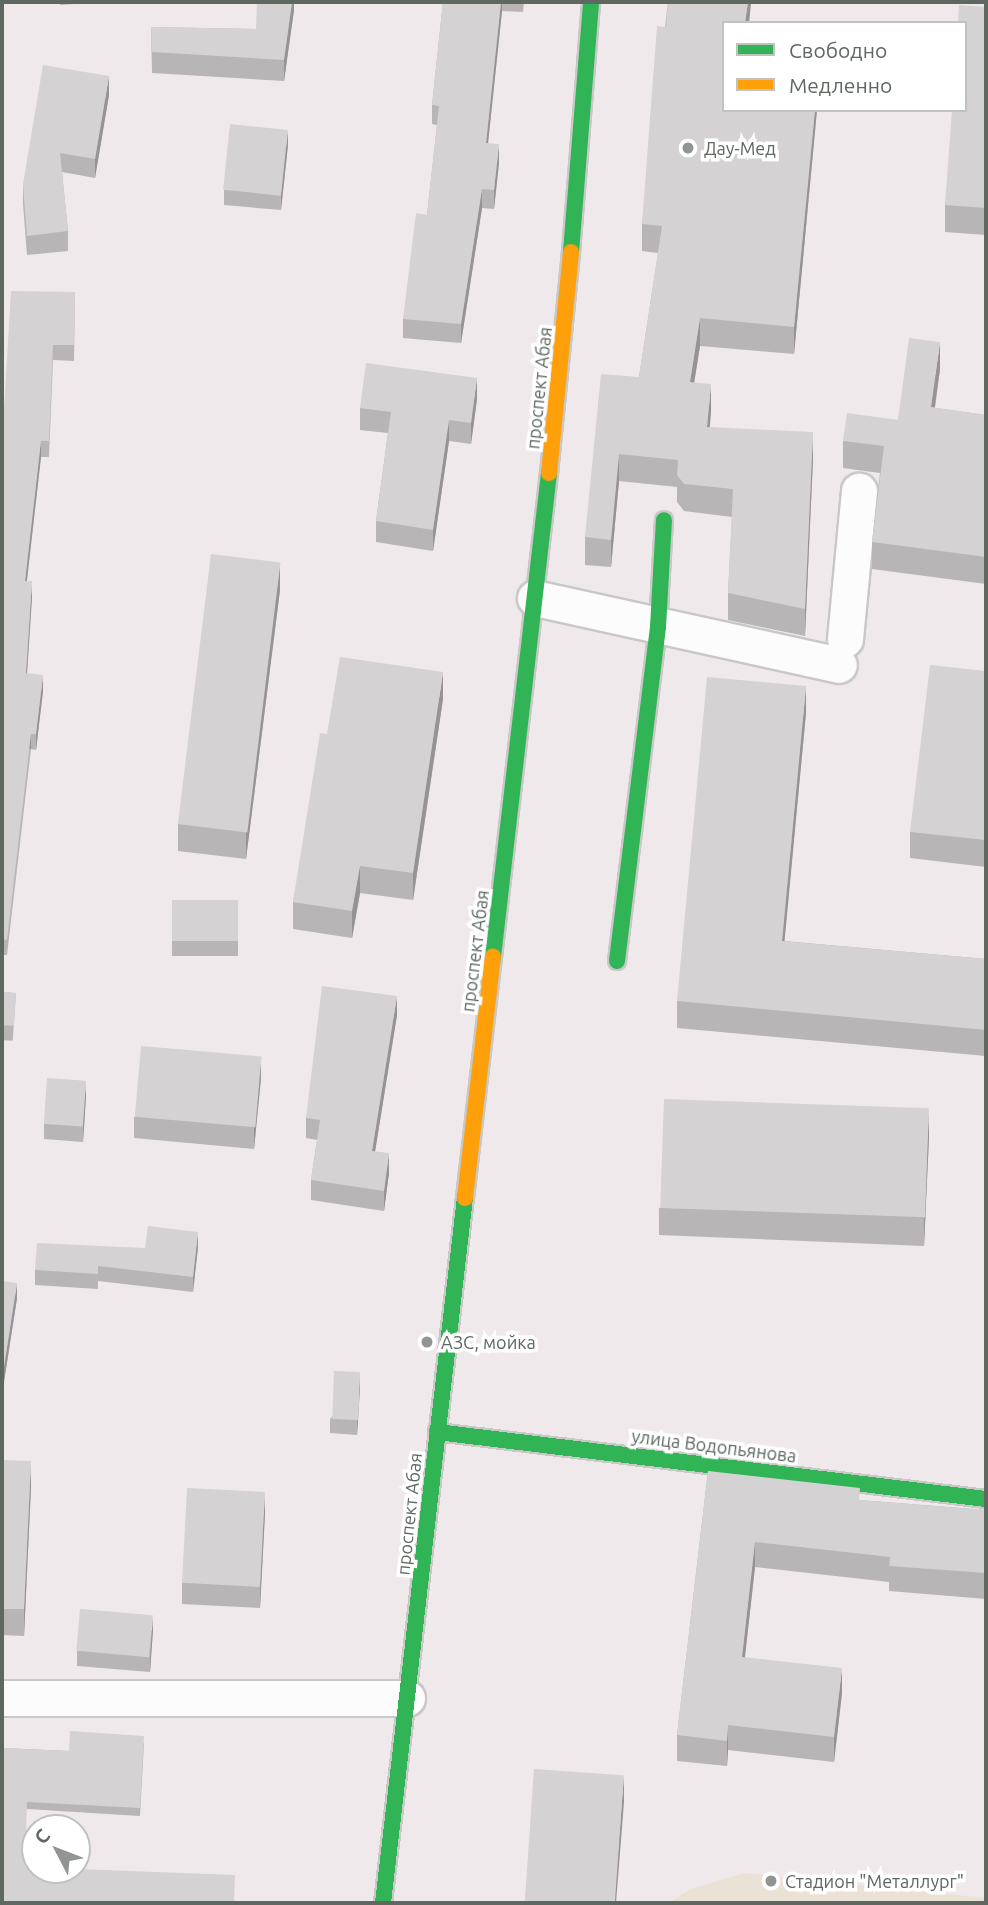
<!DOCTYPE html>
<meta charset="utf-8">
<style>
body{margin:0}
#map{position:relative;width:988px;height:1905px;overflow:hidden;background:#efe9ec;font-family:Ubuntu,sans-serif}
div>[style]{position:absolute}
.green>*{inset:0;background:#ebe2d6}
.roads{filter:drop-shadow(2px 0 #c8c8c7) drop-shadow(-2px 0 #c8c8c7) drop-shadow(0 2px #c8c8c7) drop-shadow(0 -2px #c8c8c7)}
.street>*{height:35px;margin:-17.5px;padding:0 17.5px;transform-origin:17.5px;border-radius:17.5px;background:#fdfcfc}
.fast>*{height:16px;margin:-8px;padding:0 8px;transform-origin:8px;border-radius:8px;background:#30b455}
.slow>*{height:16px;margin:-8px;padding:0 8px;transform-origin:8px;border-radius:8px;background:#ff9f0a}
.wall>*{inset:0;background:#b7b5b5;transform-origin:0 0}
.shaded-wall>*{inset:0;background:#959394;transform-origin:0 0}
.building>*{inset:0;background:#d5d2d3;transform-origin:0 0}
.dots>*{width:19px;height:19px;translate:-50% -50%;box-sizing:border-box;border:4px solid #fff;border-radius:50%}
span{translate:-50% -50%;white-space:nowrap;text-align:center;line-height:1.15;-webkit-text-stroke:7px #fff;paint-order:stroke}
.poi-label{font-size:18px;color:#5e6861}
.left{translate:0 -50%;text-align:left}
.street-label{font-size:18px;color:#5e6861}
.frame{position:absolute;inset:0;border:4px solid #5e6861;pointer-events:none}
.legend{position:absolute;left:722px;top:21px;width:245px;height:91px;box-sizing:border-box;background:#fff;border:2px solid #bfc3c0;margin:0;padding:9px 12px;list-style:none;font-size:21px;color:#5e6861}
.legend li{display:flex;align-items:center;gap:14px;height:35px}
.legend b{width:35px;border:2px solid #bfc3c0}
.north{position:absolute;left:21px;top:1814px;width:70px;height:70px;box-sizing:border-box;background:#fff;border:2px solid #bfc3c0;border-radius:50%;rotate:312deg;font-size:19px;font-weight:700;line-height:28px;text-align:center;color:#5e6861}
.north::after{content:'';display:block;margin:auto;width:24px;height:32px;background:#919592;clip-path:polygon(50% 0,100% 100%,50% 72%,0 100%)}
</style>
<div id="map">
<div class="green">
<div style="clip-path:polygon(744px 1873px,986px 1898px,986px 1903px,669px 1903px,690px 1889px)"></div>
</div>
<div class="roads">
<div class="street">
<div style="left:535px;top:598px;width:311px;rotate:12.4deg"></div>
<div style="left:845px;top:639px;width:149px;rotate:-84.6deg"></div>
<div style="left:2px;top:1698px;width:405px"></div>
</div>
<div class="fast">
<div style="left:571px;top:252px;width:251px;rotate:-85.4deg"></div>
<div style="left:493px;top:957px;width:487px;rotate:-83.4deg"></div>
<div style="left:617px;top:961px;width:337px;rotate:-83deg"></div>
<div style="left:658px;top:627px;width:107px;rotate:-86.8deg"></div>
<div style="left:437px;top:1432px;width:553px;rotate:6.96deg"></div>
<div style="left:383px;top:1903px;width:710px;rotate:-83.37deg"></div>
</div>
<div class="slow">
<div style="left:549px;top:473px;width:222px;rotate:-84.3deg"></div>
<div style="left:465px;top:1198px;width:243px;rotate:-83.4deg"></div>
</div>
</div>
<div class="wall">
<div style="clip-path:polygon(60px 2px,101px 2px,60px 5px)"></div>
<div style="clip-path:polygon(294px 2px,294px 10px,284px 81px,152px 73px,151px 27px,256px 29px)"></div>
<div style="clip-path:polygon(443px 2px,524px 2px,523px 12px,502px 11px,488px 143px,499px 163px,494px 209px,482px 208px,461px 343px,403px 338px,403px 319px,427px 215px,437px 125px,432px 124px,432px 105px)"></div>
<div style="clip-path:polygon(668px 2px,751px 2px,749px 23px,724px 23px,724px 110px,817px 110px,794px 354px,700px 346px,694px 382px,711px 411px,710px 427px,813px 459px,805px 636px,728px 620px,728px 593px,732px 517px,684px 511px,677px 502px,677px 487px,619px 481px,611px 567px,585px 565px,585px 537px,639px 377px,658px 253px,642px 251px,642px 224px)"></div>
<div style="clip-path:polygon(986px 7px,986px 235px,945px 232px,945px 205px)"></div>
<div style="clip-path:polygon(109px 95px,95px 178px,62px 172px,68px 231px,68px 251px,27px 255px,23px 204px,23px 184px)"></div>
<div style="clip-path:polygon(288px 145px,281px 210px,224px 205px,224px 190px)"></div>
<div style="clip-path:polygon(75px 292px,74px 361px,53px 360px,49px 457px,41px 457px,27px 581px,32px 597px,27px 673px,43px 691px,36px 750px,31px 749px,7px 955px,2px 955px,2px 444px)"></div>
<div style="clip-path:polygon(940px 369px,935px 408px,986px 415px,986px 584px,872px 569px,872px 542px,880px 473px,843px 468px,843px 441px,898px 420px)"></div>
<div style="clip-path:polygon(477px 399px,471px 444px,449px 441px,433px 551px,376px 542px,376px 521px,388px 433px,360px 430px,360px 408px)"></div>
<div style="clip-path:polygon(280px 590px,246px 859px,178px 851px,178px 824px)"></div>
<div style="clip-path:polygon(986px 671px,986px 867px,910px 858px,910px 832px)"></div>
<div style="clip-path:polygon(443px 699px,413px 900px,360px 893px,352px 938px,293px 929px,293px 902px,327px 734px)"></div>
<div style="clip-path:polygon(806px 713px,784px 941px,986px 959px,986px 1056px,677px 1028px,677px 1001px)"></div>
<div style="left:172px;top:900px;width:66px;height:56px"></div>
<div style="left:2px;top:992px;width:14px;height:48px;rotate:4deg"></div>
<div style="clip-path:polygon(397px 1015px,375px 1151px,389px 1173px,384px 1211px,311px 1200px,311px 1180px,317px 1140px,306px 1138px,306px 1118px)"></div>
<div style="clip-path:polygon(261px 1078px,254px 1149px,134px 1138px,134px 1117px)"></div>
<div style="clip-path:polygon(86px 1096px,83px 1142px,44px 1139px,44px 1124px)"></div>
<div style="clip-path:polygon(929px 1137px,924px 1246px,659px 1235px,659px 1208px)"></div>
<div style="clip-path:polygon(198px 1247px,193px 1292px,98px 1281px,98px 1289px,35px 1285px,35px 1270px,145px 1248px)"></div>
<div style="clip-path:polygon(2px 1281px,17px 1298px,3px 1388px,2px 1388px)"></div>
<div style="clip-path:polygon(360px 1387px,357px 1435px,330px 1433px,330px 1419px)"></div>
<div style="clip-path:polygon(2px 1460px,31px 1487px,24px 1636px,2px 1635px)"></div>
<div style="clip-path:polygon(708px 1471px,860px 1500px,986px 1510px,986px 1599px,889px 1591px,889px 1582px,755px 1567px,745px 1657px,842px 1693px,834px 1762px,728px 1750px,727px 1766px,677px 1761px,677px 1735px)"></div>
<div style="clip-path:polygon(265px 1513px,260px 1608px,182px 1604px,182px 1583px)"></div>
<div style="clip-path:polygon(153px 1630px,150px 1672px,77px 1666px,77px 1651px)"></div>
<div style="clip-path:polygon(144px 1743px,140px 1816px,27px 1809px,2px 1748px,69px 1751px)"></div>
</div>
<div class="shaded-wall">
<div style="clip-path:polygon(292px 2px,294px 2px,294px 10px,284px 81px,284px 60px)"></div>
<div style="clip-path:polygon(501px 2px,502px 2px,502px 11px,486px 162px,486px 143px)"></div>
<div style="clip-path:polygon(748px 2px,751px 2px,749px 23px,745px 23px)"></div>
<div style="clip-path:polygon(109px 76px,109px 95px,95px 178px,95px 159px)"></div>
<div style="clip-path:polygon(815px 110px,817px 110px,794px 354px,794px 327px)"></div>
<div style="clip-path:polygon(288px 130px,288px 145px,281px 210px,281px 196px)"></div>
<div style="clip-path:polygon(499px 144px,499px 163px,494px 209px,494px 190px)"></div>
<div style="clip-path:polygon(482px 189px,482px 208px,461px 343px,461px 324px)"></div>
<div style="clip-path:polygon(700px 318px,700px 346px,690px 409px,690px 382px)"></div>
<div style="clip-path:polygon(940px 342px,940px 369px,931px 434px,931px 407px)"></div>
<div style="clip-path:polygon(477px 378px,477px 399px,471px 444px,471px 423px)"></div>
<div style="clip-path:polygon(711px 384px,711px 411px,707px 455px,707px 427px)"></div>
<div style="clip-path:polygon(449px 420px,449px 441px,433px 551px,433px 530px)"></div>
<div style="clip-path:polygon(813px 432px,813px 459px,805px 636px,805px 609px)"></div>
<div style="clip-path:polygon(41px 441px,41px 457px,25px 596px,25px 581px)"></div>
<div style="clip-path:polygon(619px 454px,619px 481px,611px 567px,611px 540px)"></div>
<div style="clip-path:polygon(280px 563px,280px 590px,246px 859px,246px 832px)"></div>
<div style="clip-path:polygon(32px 581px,32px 597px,26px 689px,26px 673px)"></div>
<div style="clip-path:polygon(443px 672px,443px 699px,413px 900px,413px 873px)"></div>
<div style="clip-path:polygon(43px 675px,43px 691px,36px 750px,36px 734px)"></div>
<div style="clip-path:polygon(806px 686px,806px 713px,782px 968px,782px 941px)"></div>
<div style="left:31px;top:734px;width:15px;height:207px;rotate:90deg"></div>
<div style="clip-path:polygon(360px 866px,360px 893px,352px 938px,352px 911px)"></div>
<div style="clip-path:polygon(397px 996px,397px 1015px,372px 1171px,372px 1151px)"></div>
<div style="clip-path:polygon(261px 1057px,261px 1078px,254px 1149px,254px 1128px)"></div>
<div style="clip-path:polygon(86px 1081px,86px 1096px,83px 1142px,83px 1127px)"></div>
<div style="clip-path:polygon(929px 1110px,929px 1137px,924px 1246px,924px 1219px)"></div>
<div style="clip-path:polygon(389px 1153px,389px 1173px,384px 1211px,384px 1191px)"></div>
<div style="clip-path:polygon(198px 1232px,198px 1247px,193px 1292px,193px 1277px)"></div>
<div style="clip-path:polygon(17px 1283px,17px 1298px,3px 1388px,3px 1373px)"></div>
<div style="clip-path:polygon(360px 1372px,360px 1387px,357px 1435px,357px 1420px)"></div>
<div style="clip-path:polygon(31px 1461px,31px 1487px,24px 1636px,24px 1609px)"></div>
<div style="clip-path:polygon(265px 1492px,265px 1513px,260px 1608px,260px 1587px)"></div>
<div style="clip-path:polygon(755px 1542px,755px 1567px,742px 1682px,742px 1657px)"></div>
<div style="clip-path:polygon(153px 1616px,153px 1630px,150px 1672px,150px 1658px)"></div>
<div style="clip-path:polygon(842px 1668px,842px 1693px,834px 1762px,834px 1737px)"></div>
<div style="clip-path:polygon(728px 1725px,728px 1750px,727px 1766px,727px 1741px)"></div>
<div style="clip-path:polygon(624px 1775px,624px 1802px,616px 1903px,614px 1903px)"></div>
</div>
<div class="building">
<div style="clip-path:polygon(257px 2px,292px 2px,284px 60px,152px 52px,151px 27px,256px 29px)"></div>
<div style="clip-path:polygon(443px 2px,501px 2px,486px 143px,499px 144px,494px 190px,482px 189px,461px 324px,403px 319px,416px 213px,427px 215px,439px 106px,432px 105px)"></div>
<div style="clip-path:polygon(668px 2px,748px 2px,745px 23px,724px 23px,724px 110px,815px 110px,794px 327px,700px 318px,690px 382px,711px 384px,707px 427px,813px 432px,805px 609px,728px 593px,733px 489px,684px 484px,677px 475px,678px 460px,619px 454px,611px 540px,585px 537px,601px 374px,639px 377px,662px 226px,642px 224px,657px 26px,666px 27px)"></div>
<div style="clip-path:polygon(959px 5px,986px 7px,986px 208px,945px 205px,952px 110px,965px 110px,965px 23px,958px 23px)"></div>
<div style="clip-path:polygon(43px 65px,109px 76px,95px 159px,60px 153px,68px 231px,27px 236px,23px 184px)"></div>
<div style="left:230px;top:124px;width:58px;height:66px;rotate:6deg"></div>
<div style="clip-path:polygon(11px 291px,75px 292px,74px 345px,53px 345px,49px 441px,41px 441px,25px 581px,32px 581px,26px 673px,43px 675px,36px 734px,31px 734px,7px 940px,2px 939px,2px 444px)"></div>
<div style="clip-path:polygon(909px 338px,940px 342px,931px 407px,986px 415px,986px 557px,872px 542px,884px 446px,843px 441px,847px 413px,898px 420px)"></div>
<div style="clip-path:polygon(366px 363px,477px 378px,471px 423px,449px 420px,433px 530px,376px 521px,391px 412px,360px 408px)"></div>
<div style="left:211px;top:554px;width:70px;height:272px;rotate:7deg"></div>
<div style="clip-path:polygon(340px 657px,443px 672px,413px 873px,360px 866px,352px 911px,293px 902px,320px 733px,327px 734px)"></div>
<div style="clip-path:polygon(930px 665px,986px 671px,986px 840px,910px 832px)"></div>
<div style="clip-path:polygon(707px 677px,806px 686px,782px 941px,986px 959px,986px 1030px,677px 1001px)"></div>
<div style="left:172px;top:900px;width:66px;height:41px"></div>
<div style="clip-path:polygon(322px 986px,397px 996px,372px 1151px,389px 1153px,384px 1191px,311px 1180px,320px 1120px,306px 1118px)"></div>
<div style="left:2px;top:992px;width:14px;height:33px;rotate:4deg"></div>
<div style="left:141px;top:1046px;width:121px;height:71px;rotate:5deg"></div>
<div style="left:47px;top:1078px;width:39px;height:46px;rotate:4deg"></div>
<div style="left:664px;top:1099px;width:265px;height:109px;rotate:2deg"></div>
<div style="clip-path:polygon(148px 1226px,198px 1232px,193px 1277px,98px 1266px,98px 1274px,35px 1270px,37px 1243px,145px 1248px)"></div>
<div style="clip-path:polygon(2px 1281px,17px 1283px,3px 1373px,2px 1373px)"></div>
<div style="left:334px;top:1371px;width:26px;height:48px;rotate:2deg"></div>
<div style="clip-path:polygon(2px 1460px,31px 1461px,24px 1609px,2px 1609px)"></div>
<div style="clip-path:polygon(708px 1471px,860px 1488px,859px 1500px,986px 1510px,986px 1573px,889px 1566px,890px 1557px,755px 1542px,742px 1657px,842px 1668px,834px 1737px,728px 1725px,727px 1741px,677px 1735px)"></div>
<div style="left:187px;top:1488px;width:78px;height:95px;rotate:3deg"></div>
<div style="left:80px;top:1609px;width:73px;height:42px;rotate:5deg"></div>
<div style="clip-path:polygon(70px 1731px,144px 1736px,140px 1808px,27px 1802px,25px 1867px,35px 1867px,35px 1870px,77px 1870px,77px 1869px,235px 1875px,234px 1903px,2px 1903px,2px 1748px,69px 1751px)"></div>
<div style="left:534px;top:1769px;width:90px;height:134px;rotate:4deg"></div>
</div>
<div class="dots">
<div style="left:688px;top:148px;background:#919592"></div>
<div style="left:427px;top:1342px;background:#919592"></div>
<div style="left:771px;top:1881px;background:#919592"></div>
</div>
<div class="poi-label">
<span class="left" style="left:704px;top:148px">Дау-Мед</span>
<span class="left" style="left:441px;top:1342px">АЗС, мойка</span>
<span class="left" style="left:785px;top:1881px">Стадион "Металлург"</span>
</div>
<div class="street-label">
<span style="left:539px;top:388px;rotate:-84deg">проспект Абая</span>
<span style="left:475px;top:951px;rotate:-83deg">проспект Абая</span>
<span style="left:714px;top:1446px;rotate:7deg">улица Водопьянова</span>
<span style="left:409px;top:1514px;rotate:-84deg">проспект Абая</span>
</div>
<div class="frame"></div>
<ul class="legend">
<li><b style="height:9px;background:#30b455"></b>Свободно</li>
<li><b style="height:9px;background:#ff9f0a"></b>Медленно</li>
</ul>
<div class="north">С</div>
</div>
